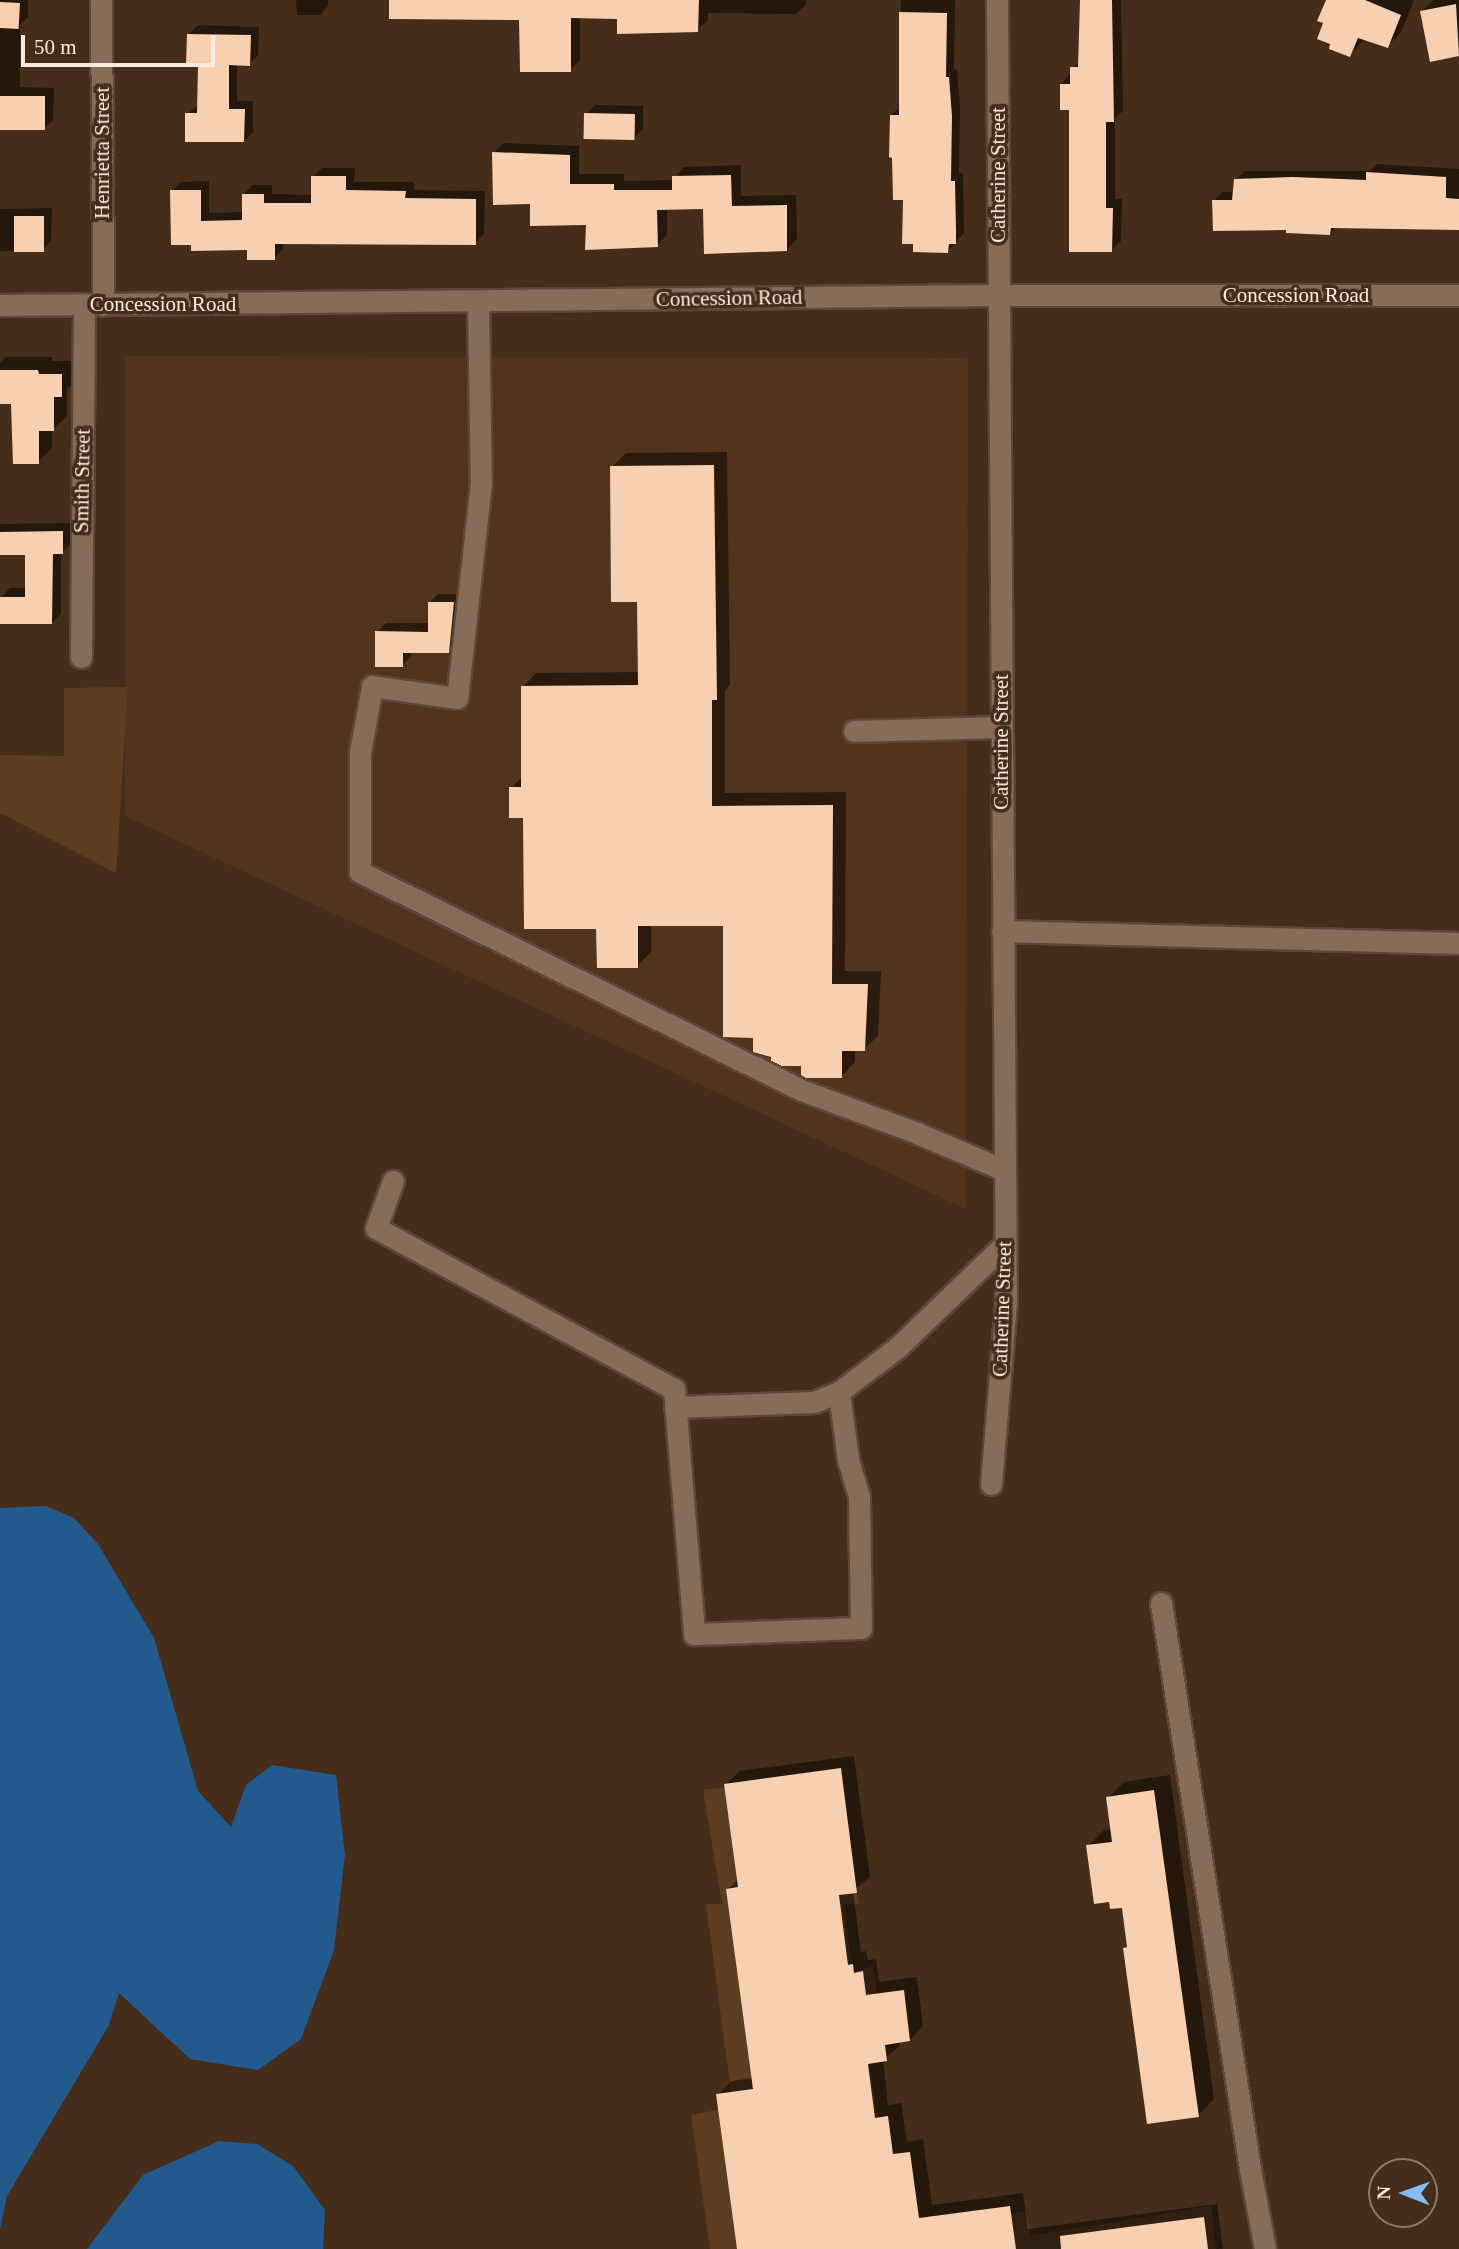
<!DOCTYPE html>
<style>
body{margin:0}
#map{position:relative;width:1459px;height:2249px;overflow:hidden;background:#452d1a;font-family:Georgia,serif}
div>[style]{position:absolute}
.built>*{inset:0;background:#51341b}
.green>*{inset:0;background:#5d3c20}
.water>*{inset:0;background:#235a8d}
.shadow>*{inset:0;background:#0007}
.building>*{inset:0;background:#f7cfb1;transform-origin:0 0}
.roads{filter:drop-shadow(2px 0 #5d4838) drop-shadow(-2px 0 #5d4838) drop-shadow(0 2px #5d4838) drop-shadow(0 -2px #5d4838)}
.minor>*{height:21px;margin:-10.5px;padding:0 10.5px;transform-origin:10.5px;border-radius:10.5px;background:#876c57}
span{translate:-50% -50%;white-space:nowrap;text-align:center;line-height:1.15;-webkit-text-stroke:7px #452d1a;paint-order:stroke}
.street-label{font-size:21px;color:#fbebdf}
.north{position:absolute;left:1368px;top:2158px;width:70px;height:70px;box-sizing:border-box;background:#452d1a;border:2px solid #8e7969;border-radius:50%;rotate:271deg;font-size:19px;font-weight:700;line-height:28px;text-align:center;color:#fbebdf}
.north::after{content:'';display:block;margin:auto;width:24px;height:32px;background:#80bdfa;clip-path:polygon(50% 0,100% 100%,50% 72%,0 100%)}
.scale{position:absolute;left:21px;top:35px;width:194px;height:32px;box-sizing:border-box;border:4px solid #fbebdf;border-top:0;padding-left:9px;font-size:21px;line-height:24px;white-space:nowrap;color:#fbebdf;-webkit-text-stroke:5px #452d1a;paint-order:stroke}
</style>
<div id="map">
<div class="built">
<div style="clip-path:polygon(125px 356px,968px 358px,966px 1209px,125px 816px)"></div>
</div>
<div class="green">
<div style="clip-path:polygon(128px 687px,116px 873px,0 813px,0 755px,64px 756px,64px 688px)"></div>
<div style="clip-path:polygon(837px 1773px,859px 1904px,844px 1904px,852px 1972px,873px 1966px,885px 2052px,841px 2082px,871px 2075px,897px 2235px,1026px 2211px,1031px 2236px,1211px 2206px,1216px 2249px,710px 2249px,691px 2115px,733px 2107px,706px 1904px,722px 1904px,703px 1790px)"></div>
</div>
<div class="water">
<div style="clip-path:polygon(46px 1506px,74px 1518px,98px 1544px,154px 1638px,198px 1791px,231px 1827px,246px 1785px,272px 1765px,336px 1775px,345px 1855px,334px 1950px,301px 2039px,258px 2070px,190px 2059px,119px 1993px,109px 2025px,7px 2196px,0 2229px,0 1508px)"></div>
<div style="clip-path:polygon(219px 2141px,257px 2144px,293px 2166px,325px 2210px,323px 2249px,87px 2249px,143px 2175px)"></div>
</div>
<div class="shadow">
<div style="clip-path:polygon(0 0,28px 0,28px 17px,20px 25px,20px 87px,54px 88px,53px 120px,44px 129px,0 129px)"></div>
<div style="clip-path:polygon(296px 0,328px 0,328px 6px,320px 15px,297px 15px)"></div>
<div style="clip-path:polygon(425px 0,806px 0,806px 4px,796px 14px,708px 13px,708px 20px,697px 30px,619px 18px,580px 16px,580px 60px,570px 70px,520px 18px)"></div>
<div style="clip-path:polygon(901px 0,955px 0,954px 69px,957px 69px,960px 106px,959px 173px,963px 173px,964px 233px,948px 251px,905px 198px,891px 115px,901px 106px)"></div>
<div style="clip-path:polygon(1082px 0,1121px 0,1123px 111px,1115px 118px,1115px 199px,1122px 199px,1121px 241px,1111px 250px,1062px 84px,1080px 60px)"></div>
<div style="clip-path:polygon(1328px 0,1412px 0,1414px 1px,1401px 32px,1388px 46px,1365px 38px,1350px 55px)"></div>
<div style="clip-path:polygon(1433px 0,1459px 0,1459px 55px,1431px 60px,1422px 11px)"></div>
<div style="clip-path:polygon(198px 25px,259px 27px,258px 55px,249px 64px,237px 64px,237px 101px,253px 101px,253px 132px,244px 141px,187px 114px,199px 105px,199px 63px,189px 34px)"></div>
<div style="clip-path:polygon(595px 105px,643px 106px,643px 129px,634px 138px,586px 114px)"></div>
<div style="clip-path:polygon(504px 143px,579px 146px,579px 174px,624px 174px,624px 181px,673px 180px,684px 167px,741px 165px,741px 196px,796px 195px,797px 239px,787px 249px,705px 207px,667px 208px,667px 235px,657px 245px,587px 224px,531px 203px,494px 153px)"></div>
<div style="clip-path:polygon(1377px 164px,1459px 169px,1459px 229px,1337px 226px,1330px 234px,1288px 229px,1214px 201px,1223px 192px,1235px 192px,1236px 180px,1245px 171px,1370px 171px)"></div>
<div style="clip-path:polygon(322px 168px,355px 168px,354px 182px,414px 182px,414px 190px,485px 191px,484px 234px,475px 243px,283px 242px,283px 249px,274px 258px,249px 248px,193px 249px,172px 191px,181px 182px,209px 181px,209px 213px,244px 212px,244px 194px,253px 185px,272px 185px,272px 194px,313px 195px,313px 177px)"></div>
<div style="clip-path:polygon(52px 208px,51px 241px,42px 250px,0 251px,0 209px)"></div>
<div style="clip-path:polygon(6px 357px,52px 357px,52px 361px,75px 361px,75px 381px,67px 389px,67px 416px,52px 430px,52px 448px,38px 462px,12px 402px,0 403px,0 363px)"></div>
<div style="clip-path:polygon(727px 452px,730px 685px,725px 690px,725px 793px,846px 792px,845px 971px,881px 971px,878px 1036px,864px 1049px,855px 1049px,855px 1062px,842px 1076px,773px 1056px,755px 1036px,724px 924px,651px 924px,651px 952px,637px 966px,598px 927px,525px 816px,511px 788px,523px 776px,523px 687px,536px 673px,639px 672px,639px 600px,612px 467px,626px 453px)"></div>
<div style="clip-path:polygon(71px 523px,71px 544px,61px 553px,61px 614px,52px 623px,1px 597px,10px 588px,27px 588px,26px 553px,0 553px,0 524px)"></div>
<div style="clip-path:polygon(438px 594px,462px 594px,457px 642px,448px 651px,412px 651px,411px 656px,403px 665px,377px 632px,386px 623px,429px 623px,429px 603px)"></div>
<div style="clip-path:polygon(854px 1756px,870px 1877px,853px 1891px,861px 1952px,866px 1951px,868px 1960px,876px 1959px,879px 1982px,917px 1977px,923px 2026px,910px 2040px,899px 2041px,900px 2046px,883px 2060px,888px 2105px,901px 2103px,907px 2142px,923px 2139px,932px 2205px,1023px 2193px,1028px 2229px,1217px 2204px,1223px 2249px,739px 2249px,718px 2095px,732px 2081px,753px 2078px,728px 1890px,739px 1878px,726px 1784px,740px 1771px)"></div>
<div style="clip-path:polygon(1170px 1775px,1214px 2099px,1198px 2115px,1125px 1948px,1129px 1944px,1123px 1906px,1088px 1846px,1104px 1830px,1112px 1829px,1108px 1798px,1124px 1782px)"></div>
</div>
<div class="building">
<div style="clip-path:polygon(389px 0,699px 0,698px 32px,617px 34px,617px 19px,571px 18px,571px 72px,520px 72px,519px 20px,389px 19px)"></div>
<div style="clip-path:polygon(1080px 0,1112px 0,1114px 122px,1106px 122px,1106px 208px,1113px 208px,1112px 252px,1069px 252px,1069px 110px,1060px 110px,1060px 84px,1070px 84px,1070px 67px,1078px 67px)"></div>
<div style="clip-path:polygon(1326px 0,1365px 0,1401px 15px,1388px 48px,1358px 38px,1350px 57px,1329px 49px,1330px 44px,1317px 39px,1323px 23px,1317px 21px)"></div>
<div style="left:0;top:2px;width:20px;height:26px;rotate:3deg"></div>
<div style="clip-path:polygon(1456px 4px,1459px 56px,1430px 62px,1420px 11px)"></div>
<div style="clip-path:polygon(899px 12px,947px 13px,946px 77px,949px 77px,952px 116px,951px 181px,955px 181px,956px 229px,956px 244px,949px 244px,948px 253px,913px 252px,913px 244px,902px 244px,903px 200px,893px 200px,892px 158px,889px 157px,890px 115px,899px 115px)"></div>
<div style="clip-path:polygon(187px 34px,251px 35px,250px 66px,229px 65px,229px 109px,245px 109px,244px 142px,185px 142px,185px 113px,197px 113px,198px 65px,186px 64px)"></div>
<div style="left:0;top:96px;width:45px;height:34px"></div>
<div style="left:584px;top:113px;width:51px;height:26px;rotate:1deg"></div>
<div style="clip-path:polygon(492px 152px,570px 155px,570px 184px,614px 184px,614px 190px,672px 190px,672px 176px,731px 175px,732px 206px,787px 205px,787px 251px,704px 254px,703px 209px,657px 210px,658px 247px,585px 250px,586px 225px,530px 226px,530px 204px,493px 205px)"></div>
<div style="clip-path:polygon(1366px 172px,1446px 177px,1446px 198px,1459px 199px,1459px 230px,1331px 228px,1330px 235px,1286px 233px,1286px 230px,1213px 231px,1212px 200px,1232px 200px,1234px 179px,1293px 177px,1366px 180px)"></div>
<div style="clip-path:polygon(311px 176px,346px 176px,346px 190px,406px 191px,405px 198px,476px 199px,476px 245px,275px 244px,275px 260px,247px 260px,247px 250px,191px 251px,191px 245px,171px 245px,170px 190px,201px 190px,201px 221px,242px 220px,242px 194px,264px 194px,264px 203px,311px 203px)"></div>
<div style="left:14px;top:216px;width:30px;height:36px"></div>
<div style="clip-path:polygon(0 370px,38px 370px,39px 374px,62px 374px,62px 397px,54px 397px,54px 431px,39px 431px,39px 464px,13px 464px,11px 404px,0 404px)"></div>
<div style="clip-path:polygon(714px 465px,717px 700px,712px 700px,712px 806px,833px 805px,832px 984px,868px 984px,865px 1051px,842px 1051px,842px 1078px,806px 1078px,801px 1075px,801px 1066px,781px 1066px,771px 1061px,771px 1057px,753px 1052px,753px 1038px,723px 1037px,723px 926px,638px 926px,638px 968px,597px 968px,596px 929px,524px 929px,523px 818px,509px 818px,509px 787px,521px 787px,521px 686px,638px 685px,637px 602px,611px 602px,610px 466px)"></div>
<div style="clip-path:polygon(63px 531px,63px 554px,53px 554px,52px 624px,0 624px,0 597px,25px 597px,25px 555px,0 555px,0 532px)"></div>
<div style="clip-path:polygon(428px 602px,454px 602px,449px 653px,403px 653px,403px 667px,375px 667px,375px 631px,428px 632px)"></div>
<div style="clip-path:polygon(841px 1768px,857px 1893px,839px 1895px,848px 1965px,853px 1964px,854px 1973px,863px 1971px,866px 1995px,904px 1990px,910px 2041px,885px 2045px,887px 2061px,868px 2064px,875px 2118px,888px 2116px,893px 2154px,910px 2152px,919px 2218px,1010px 2206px,1016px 2249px,737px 2249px,716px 2094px,753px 2089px,726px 1889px,738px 1887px,724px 1784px)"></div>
<div style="clip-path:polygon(1154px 1790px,1199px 2117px,1147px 2124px,1123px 1948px,1127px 1947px,1122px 1908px,1110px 1909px,1109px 1902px,1094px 1904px,1086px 1845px,1112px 1842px,1106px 1797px)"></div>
<div style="clip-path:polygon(1204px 2217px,1208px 2249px,1061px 2249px,1060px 2236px)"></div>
</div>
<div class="roads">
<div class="minor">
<div style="left:101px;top:0;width:305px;rotate:89.6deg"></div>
<div style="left:478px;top:301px;width:181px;rotate:89.1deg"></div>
<div style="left:481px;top:482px;width:217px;rotate:96.3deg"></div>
<div style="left:457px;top:698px;width:86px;rotate:-172deg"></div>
<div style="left:372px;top:686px;width:68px;rotate:100.2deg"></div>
<div style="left:360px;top:753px;width:119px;rotate:90deg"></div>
<div style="left:360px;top:872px;width:492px;rotate:26.3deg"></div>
<div style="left:801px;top:1090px;width:124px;rotate:20.3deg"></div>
<div style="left:917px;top:1133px;width:95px;rotate:23deg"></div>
<div style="left:0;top:305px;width:999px;rotate:-0.57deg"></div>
<div style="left:999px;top:295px;width:460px"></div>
<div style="left:81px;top:657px;width:352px;rotate:-89.5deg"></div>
<div style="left:854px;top:731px;width:146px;rotate:-1.6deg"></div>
<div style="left:1002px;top:931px;width:457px;rotate:1.5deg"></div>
<div style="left:393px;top:1181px;width:50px;rotate:109.9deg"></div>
<div style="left:376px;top:1228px;width:339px;rotate:28.4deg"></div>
<div style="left:674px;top:1389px;width:246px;rotate:85.3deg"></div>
<div style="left:694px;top:1634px;width:167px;rotate:-2.1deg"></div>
<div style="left:861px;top:1628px;width:132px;rotate:-90.9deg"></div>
<div style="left:859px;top:1496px;width:39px;rotate:-107deg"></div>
<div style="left:848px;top:1459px;width:68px;rotate:-97.7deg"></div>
<div style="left:675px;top:1407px;width:139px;rotate:-2.1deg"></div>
<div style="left:814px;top:1402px;width:27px;rotate:-22deg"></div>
<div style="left:839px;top:1392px;width:74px;rotate:-37.3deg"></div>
<div style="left:898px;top:1347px;width:149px;rotate:-43.9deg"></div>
<div style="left:991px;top:1484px;width:182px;rotate:-85.3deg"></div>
<div style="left:1006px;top:1303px;width:1303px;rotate:-90.4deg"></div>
<div style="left:1161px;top:1603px;width:573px;rotate:81.06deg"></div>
<div style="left:1250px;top:2169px;width:81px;rotate:79.4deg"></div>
</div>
</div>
<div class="street-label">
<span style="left:102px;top:153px;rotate:-90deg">Henrietta Street</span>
<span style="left:998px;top:175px;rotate:-90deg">Catherine Street</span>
<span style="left:1296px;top:295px">Concession Road</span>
<span style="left:729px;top:298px;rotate:-1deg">Concession Road</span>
<span style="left:163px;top:304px">Concession Road</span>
<span style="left:82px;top:481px;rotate:-89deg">Smith Street</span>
<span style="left:1001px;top:742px;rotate:-90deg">Catherine Street</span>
<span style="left:1002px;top:1309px;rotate:-88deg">Catherine Street</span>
</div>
<div class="north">N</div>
<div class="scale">50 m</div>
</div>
